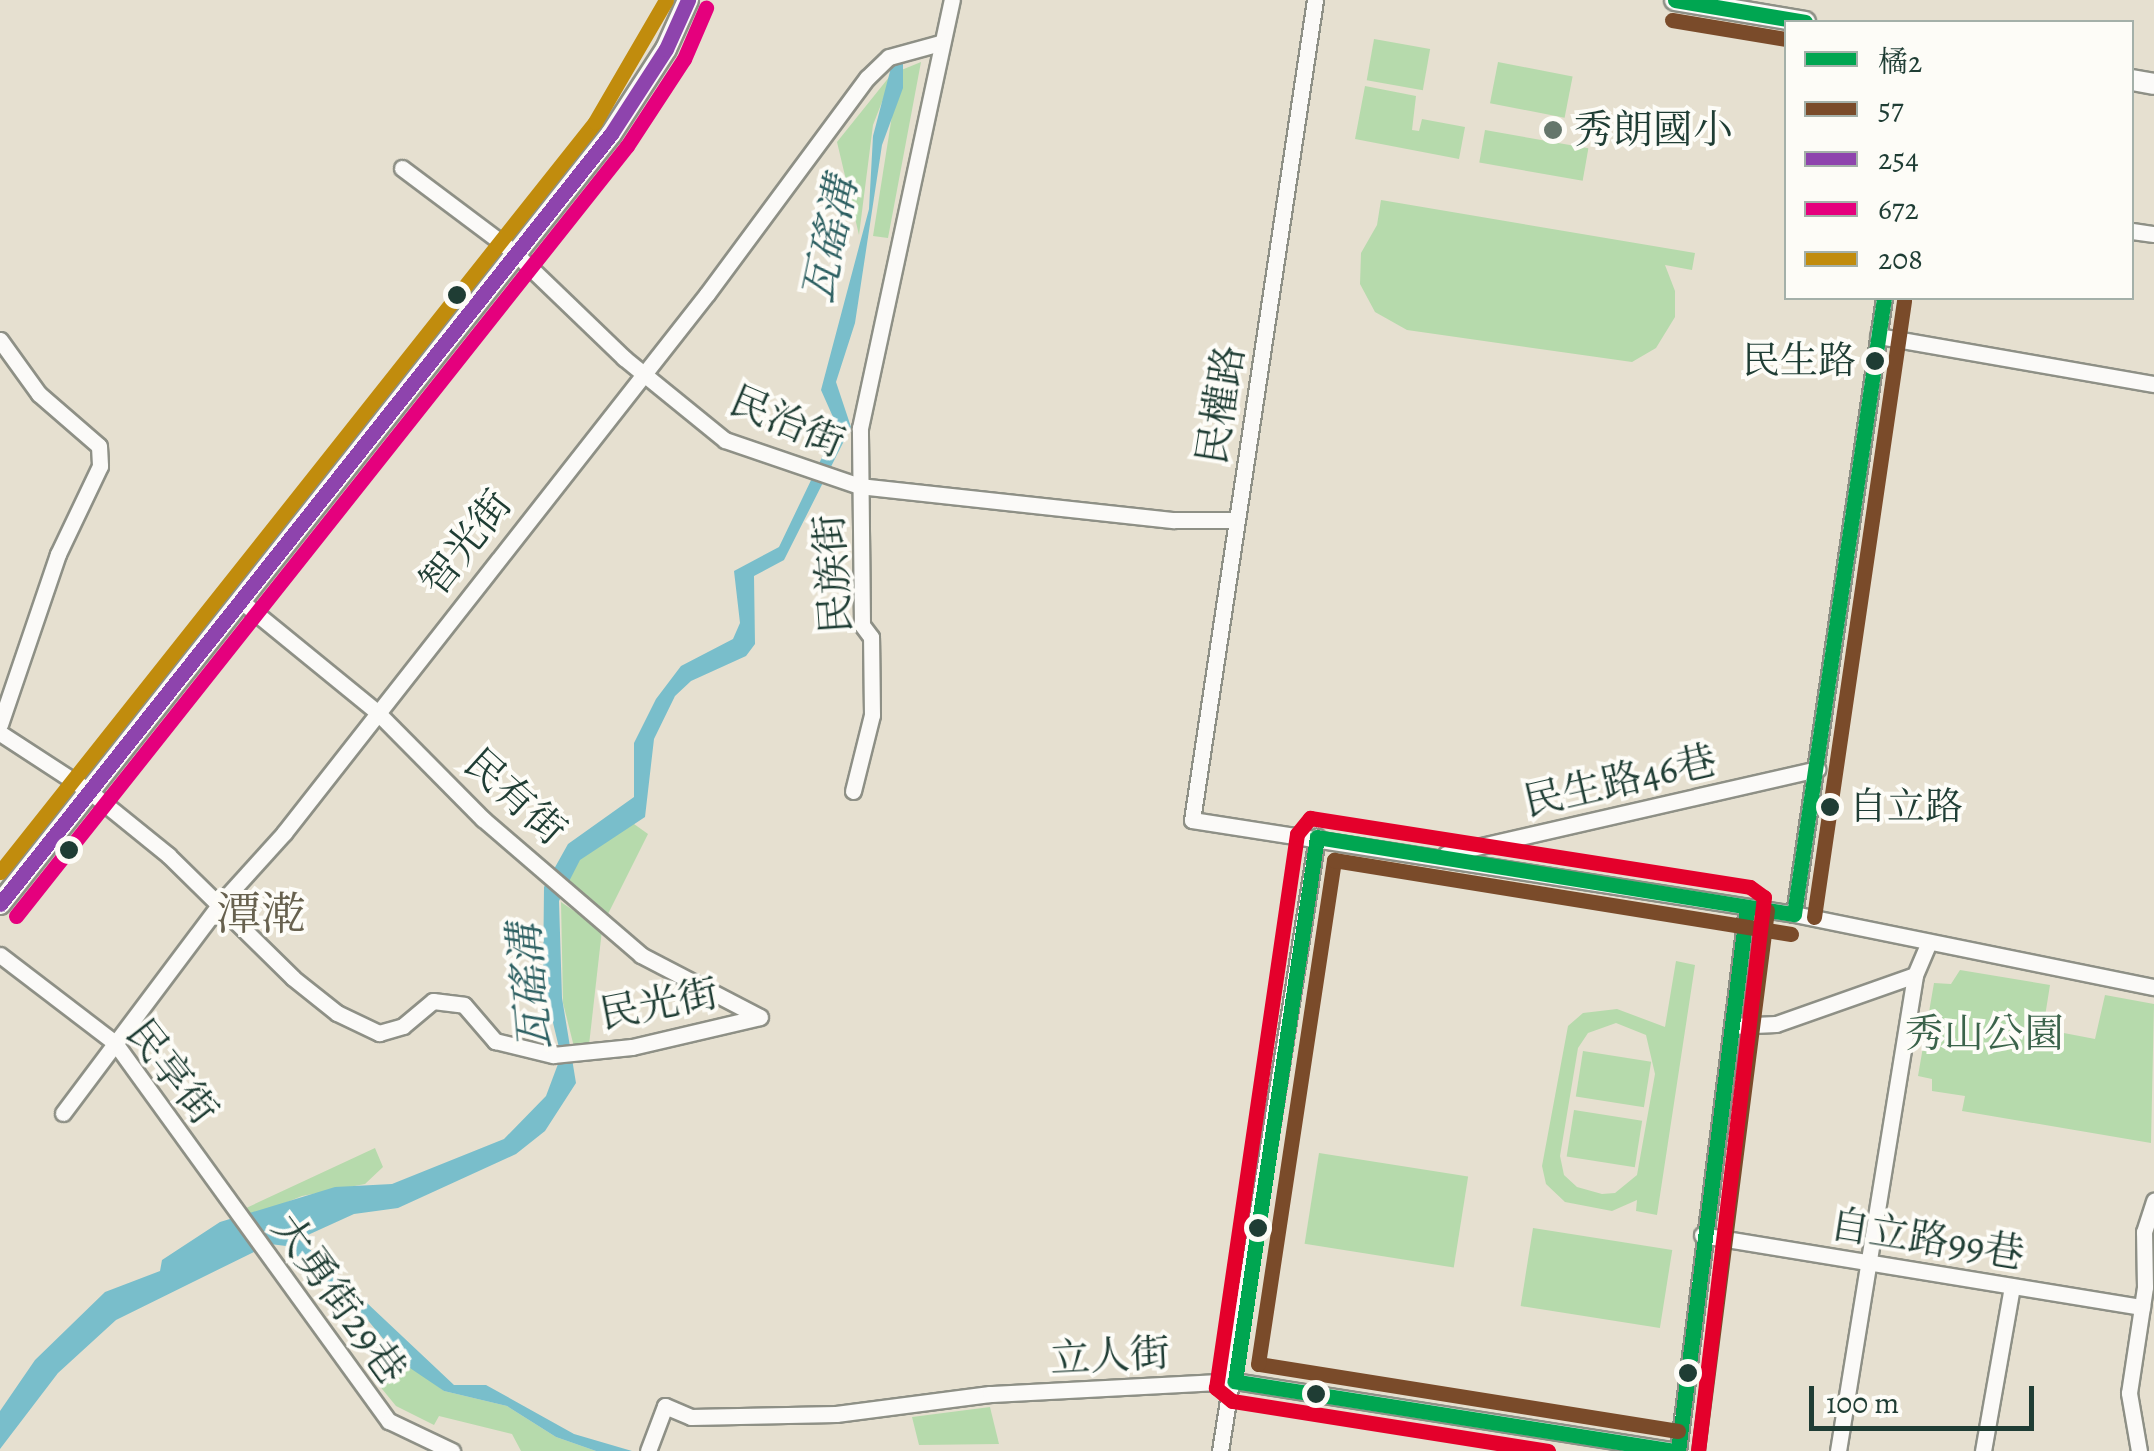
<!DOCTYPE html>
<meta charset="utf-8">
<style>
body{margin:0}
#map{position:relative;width:2154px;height:1451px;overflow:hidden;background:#e6e0d0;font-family:Alegreya,"Noto Serif TC",serif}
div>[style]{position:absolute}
.green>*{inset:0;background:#b6daac;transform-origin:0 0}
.water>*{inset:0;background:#79becb}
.roads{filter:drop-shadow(2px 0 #8e9086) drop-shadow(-2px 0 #8e9086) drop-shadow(0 2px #8e9086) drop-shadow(0 -2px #8e9086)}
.minor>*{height:15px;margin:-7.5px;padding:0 7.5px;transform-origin:7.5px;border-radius:7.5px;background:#fbfaf8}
.tertiary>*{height:20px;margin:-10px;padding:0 10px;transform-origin:10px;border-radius:10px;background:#fbfaf8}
.bus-1>*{height:15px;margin:-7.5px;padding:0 7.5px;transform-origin:7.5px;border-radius:7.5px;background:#00a651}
.bus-2>*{height:15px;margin:-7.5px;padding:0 7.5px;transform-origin:7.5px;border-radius:7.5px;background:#7a4b2a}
.bus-3>*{height:15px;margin:-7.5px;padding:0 7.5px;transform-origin:7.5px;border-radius:7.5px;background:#8e44ad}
.bus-4>*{height:15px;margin:-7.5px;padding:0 7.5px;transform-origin:7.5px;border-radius:7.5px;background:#e5007d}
.bus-5>*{height:15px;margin:-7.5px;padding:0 7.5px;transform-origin:7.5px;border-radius:7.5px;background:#c18c0d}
.bus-6>*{height:15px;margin:-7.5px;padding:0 7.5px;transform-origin:7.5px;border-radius:7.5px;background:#e4002b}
.dots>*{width:28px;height:28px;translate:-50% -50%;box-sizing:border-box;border:5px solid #fdfcf7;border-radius:50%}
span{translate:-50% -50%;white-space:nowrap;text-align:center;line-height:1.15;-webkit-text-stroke:8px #fdfcf7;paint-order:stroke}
.bus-label{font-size:38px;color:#1f3d34}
.right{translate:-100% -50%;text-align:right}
.left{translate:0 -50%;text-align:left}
.poi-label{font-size:40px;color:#1f3d34}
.street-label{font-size:40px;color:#1f3d34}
.park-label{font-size:40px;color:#3b634b}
.water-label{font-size:42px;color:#2c5f61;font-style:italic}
.quarter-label{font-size:45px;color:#67614e}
.legend{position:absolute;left:1784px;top:20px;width:350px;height:280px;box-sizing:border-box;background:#fdfcf7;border:2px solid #a4b0a9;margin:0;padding:12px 18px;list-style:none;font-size:30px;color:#1f3d34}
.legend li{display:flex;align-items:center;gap:20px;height:50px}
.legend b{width:50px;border:2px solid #a4b0a9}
.scale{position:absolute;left:1809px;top:1386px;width:225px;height:45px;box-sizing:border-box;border:5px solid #1f3d34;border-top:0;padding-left:12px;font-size:30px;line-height:35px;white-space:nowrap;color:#1f3d34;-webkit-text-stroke:8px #fdfcf7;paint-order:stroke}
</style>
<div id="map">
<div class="green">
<div style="left:1374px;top:39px;width:57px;height:42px;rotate:10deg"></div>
<div style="clip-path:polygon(921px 62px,888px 238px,873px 236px,899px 71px)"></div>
<div style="left:1498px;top:62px;width:76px;height:42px;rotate:11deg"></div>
<div style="clip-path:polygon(894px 71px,873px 125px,859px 235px,837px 142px)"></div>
<div style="clip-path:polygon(1365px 86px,1416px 96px,1412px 130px,1419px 131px,1422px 119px,1465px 127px,1459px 159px,1355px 139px)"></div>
<div style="left:1485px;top:130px;width:105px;height:33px;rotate:10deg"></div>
<div style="clip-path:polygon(1381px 200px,1695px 253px,1692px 270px,1665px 265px,1675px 291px,1675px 317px,1656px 348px,1632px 362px,1407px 330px,1375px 312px,1360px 284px,1361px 253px,1377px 225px)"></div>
<div style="clip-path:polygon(627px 819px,648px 834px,604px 922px,558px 881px,594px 839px)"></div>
<div style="clip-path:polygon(561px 902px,602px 930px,589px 1045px,574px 1047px,563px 1003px)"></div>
<div style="clip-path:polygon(evenodd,1676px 961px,1695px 965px,1657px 1215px,1636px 1211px,1637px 1200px,1612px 1211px,1565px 1202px,1546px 1184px,1542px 1166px,1568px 1026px,1583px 1013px,1617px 1009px,1665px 1027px,1676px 961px,1616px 1023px,1646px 1035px,1655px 1074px,1637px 1175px,1615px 1193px,1602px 1194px,1577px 1187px,1564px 1175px,1560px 1156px,1578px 1048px,1588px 1033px,1616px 1023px)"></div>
<div style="clip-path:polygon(1960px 970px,2050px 985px,2043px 1029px,2095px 1039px,2105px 995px,2154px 1004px,2151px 1143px,1962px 1111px,1965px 1096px,1932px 1091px,1932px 1079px,1918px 1076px,1934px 983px,1951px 984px)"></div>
<div style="left:1583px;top:1051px;width:69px;height:46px;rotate:9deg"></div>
<div style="left:1574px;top:1110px;width:69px;height:47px;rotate:9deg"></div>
<div style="clip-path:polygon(375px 1148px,383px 1167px,365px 1184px,302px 1196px,250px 1217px,244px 1209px)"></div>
<div style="left:1319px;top:1153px;width:151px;height:92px;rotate:9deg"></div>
<div style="left:1533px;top:1228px;width:141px;height:79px;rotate:9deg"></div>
<div style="clip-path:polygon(393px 1352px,444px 1391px,507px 1406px,556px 1437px,596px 1451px,521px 1451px,512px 1434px,439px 1416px,434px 1425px,396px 1406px,369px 1373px)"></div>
<div style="clip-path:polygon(990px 1407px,999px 1444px,919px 1445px,912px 1417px)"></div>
</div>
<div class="water">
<div style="clip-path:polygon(903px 58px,903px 88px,882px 145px,855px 323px,836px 382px,851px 427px,784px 560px,754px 576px,755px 644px,746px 656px,691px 681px,675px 696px,654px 739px,645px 817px,580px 860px,559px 901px,562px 998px,576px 1083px,545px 1131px,516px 1154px,398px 1208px,354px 1214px,299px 1239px,454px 1385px,486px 1385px,574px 1434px,632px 1451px,596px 1451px,556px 1437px,507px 1406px,444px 1391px,404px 1364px,366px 1318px,286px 1246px,270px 1244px,116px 1320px,58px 1373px,0 1449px,0 1411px,35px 1360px,105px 1292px,160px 1271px,162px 1260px,220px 1222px,335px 1187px,392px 1184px,504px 1139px,546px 1096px,561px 1056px,543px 981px,544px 887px,568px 844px,634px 797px,634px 743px,656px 699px,681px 666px,733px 639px,740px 623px,734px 571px,779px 547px,837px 426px,821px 390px,869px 209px,873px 136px,893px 60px)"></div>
</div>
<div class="roads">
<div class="minor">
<div style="left:1315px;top:0;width:829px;rotate:98.53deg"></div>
<div style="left:1192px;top:820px;width:609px;rotate:8.87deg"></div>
<div style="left:1794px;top:914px;width:367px;rotate:11.5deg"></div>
<div style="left:402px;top:168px;width:140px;rotate:36.9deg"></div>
<div style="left:514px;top:252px;width:153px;rotate:43.9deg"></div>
<div style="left:624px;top:358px;width:130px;rotate:39.1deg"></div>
<div style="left:725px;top:440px;width:142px;rotate:18.9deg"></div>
<div style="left:859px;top:486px;width:317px;rotate:6.2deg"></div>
<div style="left:1174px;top:520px;width:62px"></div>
<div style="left:2132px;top:231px;width:22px;rotate:8deg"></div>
<div style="left:1878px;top:336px;width:280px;rotate:9.9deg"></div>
<div style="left:0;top:340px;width:67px;rotate:54.2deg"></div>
<div style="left:39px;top:394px;width:79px;rotate:40.9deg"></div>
<div style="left:99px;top:446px;width:20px;rotate:87deg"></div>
<div style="left:100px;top:466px;width:98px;rotate:115.5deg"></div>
<div style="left:58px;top:554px;width:180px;rotate:108.8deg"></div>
<div style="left:241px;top:601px;width:174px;rotate:39.2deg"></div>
<div style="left:376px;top:711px;width:152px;rotate:45.3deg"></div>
<div style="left:483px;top:819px;width:208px;rotate:40.7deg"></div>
<div style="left:641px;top:955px;width:134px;rotate:27.5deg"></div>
<div style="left:0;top:733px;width:106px;rotate:33.1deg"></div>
<div style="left:89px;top:791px;width:102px;rotate:39deg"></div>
<div style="left:168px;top:855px;width:175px;rotate:44.5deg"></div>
<div style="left:293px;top:978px;width:56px;rotate:38.5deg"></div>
<div style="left:337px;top:1013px;width:47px;rotate:25.5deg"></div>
<div style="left:379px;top:1033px;width:25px;rotate:-16deg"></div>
<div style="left:403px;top:1026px;width:39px;rotate:-40deg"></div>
<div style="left:433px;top:1001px;width:31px;rotate:7deg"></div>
<div style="left:464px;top:1005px;width:48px;rotate:49.3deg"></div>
<div style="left:495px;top:1041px;width:60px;rotate:13.6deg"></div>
<div style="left:553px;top:1055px;width:79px;rotate:-5.8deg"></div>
<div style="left:632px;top:1047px;width:131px;rotate:-13.2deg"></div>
<div style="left:853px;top:791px;width:78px;rotate:-76deg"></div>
<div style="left:872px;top:715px;width:78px;rotate:-90.7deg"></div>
<div style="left:871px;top:637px;width:15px;rotate:-127deg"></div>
<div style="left:862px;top:625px;width:197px;rotate:-90.6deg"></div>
<div style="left:860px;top:428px;width:438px;rotate:-77.9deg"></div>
<div style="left:1446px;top:854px;width:381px;rotate:-12.9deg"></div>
<div style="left:1794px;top:914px;width:623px;rotate:-81.69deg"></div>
<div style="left:0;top:955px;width:145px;rotate:37.4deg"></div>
<div style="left:115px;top:1043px;width:467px;rotate:54.1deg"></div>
<div style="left:389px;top:1421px;width:70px;rotate:25.5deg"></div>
<div style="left:1732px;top:1026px;width:44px;rotate:-2.6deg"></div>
<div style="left:1776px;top:1024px;width:147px;rotate:-19.4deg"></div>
<div style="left:63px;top:1113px;width:260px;rotate:-53.1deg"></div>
<div style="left:219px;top:905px;width:97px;rotate:-47.9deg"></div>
<div style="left:284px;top:833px;width:685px;rotate:-51.88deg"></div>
<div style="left:707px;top:294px;width:269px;rotate:-53.5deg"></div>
<div style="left:867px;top:78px;width:30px;rotate:-44deg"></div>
<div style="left:889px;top:57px;width:53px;rotate:-15.4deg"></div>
<div style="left:1702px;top:1235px;width:446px;rotate:9.3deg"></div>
<div style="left:648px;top:1451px;width:48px;rotate:-69.3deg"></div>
<div style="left:665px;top:1406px;width:28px;rotate:23deg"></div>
<div style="left:691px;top:1417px;width:145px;rotate:-1.2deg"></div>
<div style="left:836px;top:1414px;width:155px;rotate:-7.4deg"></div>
<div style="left:990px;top:1394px;width:245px;rotate:-3deg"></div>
<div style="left:1235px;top:1381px;width:446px;rotate:9deg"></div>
<div style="left:1220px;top:1451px;width:622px;rotate:-81.02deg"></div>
<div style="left:1678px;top:1451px;width:548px;rotate:-82.77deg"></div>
<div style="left:1838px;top:1451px;width:482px;rotate:-80.8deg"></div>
<div style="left:1915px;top:975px;width:34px;rotate:-67deg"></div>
<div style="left:1983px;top:1451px;width:167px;rotate:-80deg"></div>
<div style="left:2139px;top:1451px;width:59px;rotate:-99.8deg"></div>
<div style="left:2129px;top:1393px;width:107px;rotate:-81.4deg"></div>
<div style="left:2145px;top:1287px;width:55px;rotate:-91deg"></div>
<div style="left:2144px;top:1232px;width:33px;rotate:-72deg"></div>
</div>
<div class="tertiary">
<div style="left:1675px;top:0;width:132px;rotate:9.6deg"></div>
<div style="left:2132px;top:80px;width:22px;rotate:10deg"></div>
<div style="left:0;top:904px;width:983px;rotate:-51.57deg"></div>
<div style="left:611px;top:134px;width:101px;rotate:-57.1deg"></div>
<div style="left:666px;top:49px;width:54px;rotate:-65.8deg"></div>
</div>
</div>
<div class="bus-1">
<div style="left:1675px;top:0;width:132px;rotate:9.6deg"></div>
<div style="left:1794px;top:914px;width:623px;rotate:-81.69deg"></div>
<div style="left:1675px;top:1451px;width:446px;rotate:-171deg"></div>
<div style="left:1235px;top:1381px;width:550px;rotate:-81.43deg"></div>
<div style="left:1317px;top:837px;width:483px;rotate:9.2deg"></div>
<div style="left:1678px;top:1451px;width:548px;rotate:-82.77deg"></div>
</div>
<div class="bus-2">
<div style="left:1672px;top:20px;width:116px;rotate:9.5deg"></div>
<div style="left:1814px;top:917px;width:623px;rotate:-81.69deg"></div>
<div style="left:1678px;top:1431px;width:425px;rotate:-170.9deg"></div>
<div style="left:1258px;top:1364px;width:510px;rotate:-81.42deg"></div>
<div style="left:1334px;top:860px;width:463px;rotate:9.2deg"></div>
<div style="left:1698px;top:1451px;width:545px;rotate:-82.73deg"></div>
</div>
<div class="bus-3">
<div style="left:0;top:904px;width:983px;rotate:-51.57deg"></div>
<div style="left:611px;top:134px;width:101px;rotate:-57.1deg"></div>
<div style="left:666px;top:49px;width:54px;rotate:-65.8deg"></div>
</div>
<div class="bus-4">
<div style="left:16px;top:916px;width:983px;rotate:-51.57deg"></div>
<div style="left:627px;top:146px;width:104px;rotate:-56.8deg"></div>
<div style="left:684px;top:59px;width:56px;rotate:-66.7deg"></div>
</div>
<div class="bus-5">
<div style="left:0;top:872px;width:957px;rotate:-51.57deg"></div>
<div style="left:595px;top:122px;width:141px;rotate:-59.8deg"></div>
</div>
<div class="bus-6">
<div style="left:1548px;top:1451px;width:320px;rotate:-171deg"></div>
<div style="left:1232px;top:1401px;width:21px;rotate:-141deg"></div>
<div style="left:1216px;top:1388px;width:560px;rotate:-81.68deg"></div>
<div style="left:1297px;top:834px;width:21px;rotate:-51deg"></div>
<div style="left:1310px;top:818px;width:445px;rotate:8.9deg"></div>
<div style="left:1750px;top:887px;width:17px;rotate:36deg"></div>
<div style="left:1764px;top:897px;width:558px;rotate:96.79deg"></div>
</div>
<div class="dots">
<div style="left:1553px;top:130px;background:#65766b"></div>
<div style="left:457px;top:295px;background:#1f3d34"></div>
<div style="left:1875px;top:361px;background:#1f3d34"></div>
<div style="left:1830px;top:807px;background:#1f3d34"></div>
<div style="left:69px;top:850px;background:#1f3d34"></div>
<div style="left:1258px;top:1228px;background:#1f3d34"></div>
<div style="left:1688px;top:1373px;background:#1f3d34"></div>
<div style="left:1316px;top:1394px;background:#1f3d34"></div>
</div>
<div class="bus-label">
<span class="right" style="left:1856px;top:361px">民生路</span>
<span class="left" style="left:1849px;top:807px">自立路</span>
</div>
<div class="poi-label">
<span class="left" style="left:1573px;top:130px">秀朗國小</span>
</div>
<div class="street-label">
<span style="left:1221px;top:405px;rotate:-81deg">民權路</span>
<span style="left:787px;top:422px;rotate:23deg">民治街</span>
<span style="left:466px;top:543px;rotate:-52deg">智光街</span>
<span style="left:833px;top:574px;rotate:-94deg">民族街</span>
<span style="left:1620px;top:781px;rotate:-13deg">民生路46巷</span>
<span style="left:515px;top:797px;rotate:42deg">民有街</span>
<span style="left:659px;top:1004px;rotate:-11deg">民光街</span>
<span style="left:172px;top:1072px;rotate:52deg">民享街</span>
<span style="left:1927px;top:1239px;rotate:9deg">自立路99巷</span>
<span style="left:339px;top:1299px;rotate:54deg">大勇街29巷</span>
<span style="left:1110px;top:1356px;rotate:-3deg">立人街</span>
</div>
<div class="park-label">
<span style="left:1984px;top:1034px">秀山公園</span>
</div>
<div class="water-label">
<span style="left:830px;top:240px;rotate:-78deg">瓦磘溝</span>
<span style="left:530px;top:987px;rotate:-95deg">瓦磘溝</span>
</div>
<div class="quarter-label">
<span style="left:261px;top:915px">潭漧</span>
</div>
<ul class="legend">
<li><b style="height:12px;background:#00a651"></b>橘2</li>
<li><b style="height:12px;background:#7a4b2a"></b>57</li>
<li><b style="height:12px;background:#8e44ad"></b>254</li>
<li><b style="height:12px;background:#e5007d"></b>672</li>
<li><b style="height:12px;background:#c18c0d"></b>208</li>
</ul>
<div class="scale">100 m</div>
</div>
